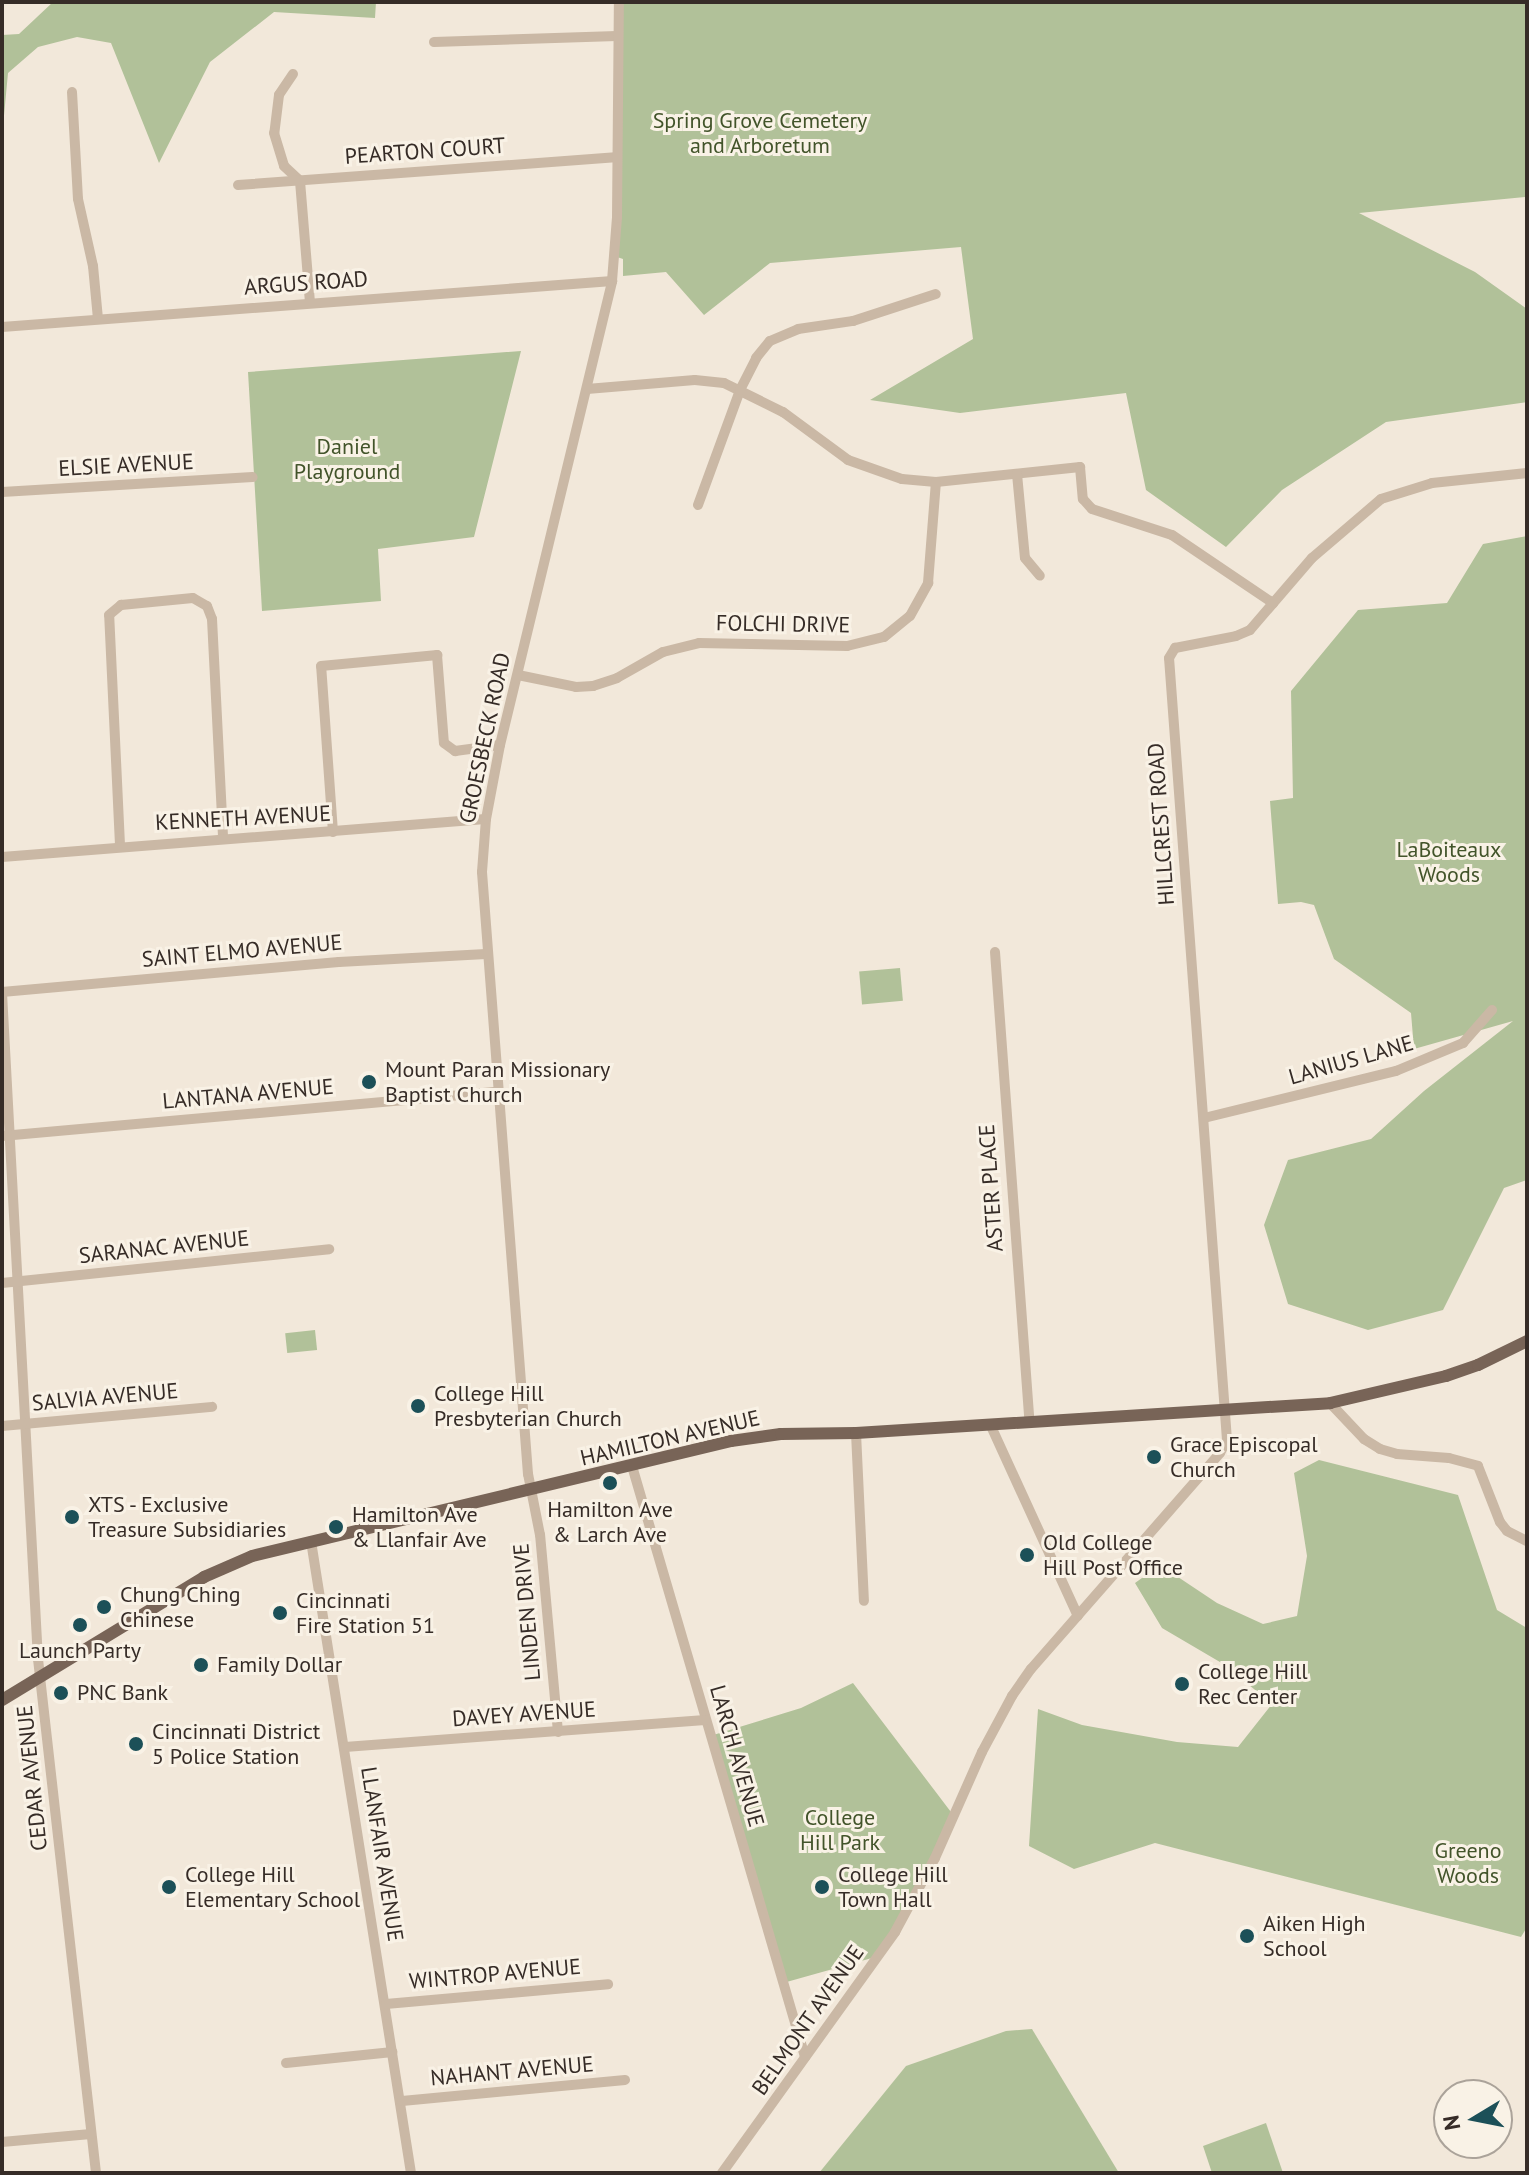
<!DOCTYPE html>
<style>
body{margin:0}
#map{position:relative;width:1529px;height:2175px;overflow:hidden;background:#f2e8da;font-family:"PT Sans",sans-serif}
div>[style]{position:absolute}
.green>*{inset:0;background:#b1c199;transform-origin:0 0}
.minor>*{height:10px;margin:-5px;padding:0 5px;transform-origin:5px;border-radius:5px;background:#cab8a5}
.major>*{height:12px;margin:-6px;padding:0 6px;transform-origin:6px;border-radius:6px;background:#786457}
.dots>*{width:22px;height:22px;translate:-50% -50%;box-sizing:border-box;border:4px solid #f9f2e6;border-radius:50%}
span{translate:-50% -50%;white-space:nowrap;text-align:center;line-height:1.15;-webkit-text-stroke:6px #f9f2e6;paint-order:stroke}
.park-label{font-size:22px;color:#42542a}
.street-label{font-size:22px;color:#362c27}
.poi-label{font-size:22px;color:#362c27}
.left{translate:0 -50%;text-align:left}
.frame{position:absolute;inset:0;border:4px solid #362c27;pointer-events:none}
.north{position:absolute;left:1433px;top:2079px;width:80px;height:80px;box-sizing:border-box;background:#f9f2e6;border:2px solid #aba39a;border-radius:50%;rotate:260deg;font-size:22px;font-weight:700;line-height:32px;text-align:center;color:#362c27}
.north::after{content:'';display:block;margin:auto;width:28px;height:36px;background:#1c5058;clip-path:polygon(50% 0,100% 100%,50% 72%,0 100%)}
</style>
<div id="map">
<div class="green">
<div style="clip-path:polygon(53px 2px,376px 2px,375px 18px,274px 12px,210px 62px,159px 163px,111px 43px,77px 37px,38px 47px,8px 73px,2px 137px,2px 35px,19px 34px)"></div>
<div style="clip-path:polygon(619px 2px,1527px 2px,1527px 209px,1525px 197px,1359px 213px,1475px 272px,1527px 309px,1527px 402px,1386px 422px,1282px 490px,1226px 547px,1146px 490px,1126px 393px,960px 413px,870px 400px,973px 339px,961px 247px,770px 263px,704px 315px,666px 272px,623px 276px,623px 259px,614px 256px)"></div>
<div style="clip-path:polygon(521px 351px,474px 537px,378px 549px,381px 601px,262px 611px,248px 372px)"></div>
<div style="clip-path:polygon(1527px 536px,1527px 1180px,1504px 1188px,1443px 1310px,1368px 1330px,1288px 1304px,1264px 1225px,1288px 1160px,1371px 1139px,1424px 1091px,1513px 1021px,1414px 1049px,1411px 1013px,1334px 959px,1314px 905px,1301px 902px,1278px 904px,1270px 801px,1293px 798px,1291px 691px,1358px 610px,1447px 603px,1483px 544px)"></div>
<div style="left:900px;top:968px;width:33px;height:41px;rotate:85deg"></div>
<div style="left:315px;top:1330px;width:20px;height:30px;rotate:84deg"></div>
<div style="clip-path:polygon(1319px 1460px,1458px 1495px,1497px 1610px,1527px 1628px,1527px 1927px,1521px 1937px,1155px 1843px,1074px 1869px,1029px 1846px,1038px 1709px,1082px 1725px,1177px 1742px,1238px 1747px,1272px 1704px,1225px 1665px,1162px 1628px,1135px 1583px,1160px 1565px,1217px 1603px,1263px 1624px,1297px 1616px,1307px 1556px,1294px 1473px)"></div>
<div style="clip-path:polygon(853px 1683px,954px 1816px,879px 1956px,783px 1983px,710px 1736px,801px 1708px)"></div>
<div style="clip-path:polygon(1032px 2029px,1119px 2173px,819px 2173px,906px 2066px,1006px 2031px)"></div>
<div style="clip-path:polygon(1266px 2123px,1283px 2173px,1212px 2173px,1203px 2146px)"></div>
</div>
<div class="minor">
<div style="left:434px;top:42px;width:183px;rotate:-1.9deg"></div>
<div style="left:293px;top:74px;width:25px;rotate:124deg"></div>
<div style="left:279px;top:95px;width:38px;rotate:97deg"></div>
<div style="left:274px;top:133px;width:34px;rotate:73deg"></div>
<div style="left:284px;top:166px;width:22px;rotate:43deg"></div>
<div style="left:300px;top:181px;width:122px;rotate:85.3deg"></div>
<div style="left:72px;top:92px;width:107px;rotate:86.8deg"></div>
<div style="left:78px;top:199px;width:69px;rotate:77.4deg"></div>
<div style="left:93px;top:266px;width:53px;rotate:84.6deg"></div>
<div style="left:238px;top:185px;width:378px;rotate:-4.2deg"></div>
<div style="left:2px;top:327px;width:612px;rotate:-4.31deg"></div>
<div style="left:587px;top:389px;width:108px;rotate:-4.8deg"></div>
<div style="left:695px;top:380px;width:29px;rotate:6deg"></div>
<div style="left:724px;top:383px;width:66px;rotate:26.2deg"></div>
<div style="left:783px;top:412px;width:81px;rotate:36.4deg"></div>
<div style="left:848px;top:460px;width:57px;rotate:19.4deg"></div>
<div style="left:902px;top:479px;width:34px;rotate:5deg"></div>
<div style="left:936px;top:482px;width:145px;rotate:-5.9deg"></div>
<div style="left:1080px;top:467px;width:32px;rotate:85deg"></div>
<div style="left:1083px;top:499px;width:13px;rotate:48deg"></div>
<div style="left:1092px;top:509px;width:84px;rotate:18deg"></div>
<div style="left:1172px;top:535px;width:122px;rotate:34deg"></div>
<div style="left:1017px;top:474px;width:84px;rotate:84.6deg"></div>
<div style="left:1025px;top:558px;width:23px;rotate:50deg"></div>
<div style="left:2px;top:492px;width:251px;rotate:-3.4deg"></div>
<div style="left:698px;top:505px;width:122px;rotate:-69.9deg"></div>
<div style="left:740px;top:390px;width:36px;rotate:-63deg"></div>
<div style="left:756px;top:358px;width:22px;rotate:-51deg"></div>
<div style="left:770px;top:341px;width:30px;rotate:-23deg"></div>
<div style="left:798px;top:329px;width:56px;rotate:-8.3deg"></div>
<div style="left:853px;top:321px;width:87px;rotate:-18deg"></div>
<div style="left:518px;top:675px;width:59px;rotate:11.7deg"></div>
<div style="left:576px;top:687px;width:17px;rotate:-3deg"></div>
<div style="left:593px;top:686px;width:25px;rotate:-18deg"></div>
<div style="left:617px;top:678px;width:53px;rotate:-29.5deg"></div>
<div style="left:663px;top:652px;width:37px;rotate:-14deg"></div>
<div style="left:699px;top:643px;width:148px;rotate:1.2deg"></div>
<div style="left:847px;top:646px;width:38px;rotate:-14deg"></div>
<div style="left:884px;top:637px;width:33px;rotate:-39deg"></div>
<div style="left:910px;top:616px;width:38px;rotate:-61deg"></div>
<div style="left:928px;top:583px;width:101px;rotate:-85.5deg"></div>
<div style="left:333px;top:832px;width:166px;rotate:-94.1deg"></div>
<div style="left:321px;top:666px;width:117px;rotate:-5.4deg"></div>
<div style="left:437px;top:655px;width:88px;rotate:85.5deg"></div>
<div style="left:444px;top:743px;width:14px;rotate:36deg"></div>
<div style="left:455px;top:751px;width:45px;rotate:-7.6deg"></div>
<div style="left:120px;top:845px;width:230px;rotate:-92.7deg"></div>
<div style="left:109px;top:615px;width:16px;rotate:-40deg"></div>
<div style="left:121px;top:605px;width:72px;rotate:-5.6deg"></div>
<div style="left:193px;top:598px;width:16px;rotate:30deg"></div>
<div style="left:207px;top:606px;width:14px;rotate:69deg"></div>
<div style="left:212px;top:619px;width:219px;rotate:87.1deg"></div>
<div style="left:2px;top:857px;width:485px;rotate:-4.5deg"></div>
<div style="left:995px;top:952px;width:469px;rotate:85.8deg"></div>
<div style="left:2px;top:992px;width:338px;rotate:-5.1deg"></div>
<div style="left:339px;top:962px;width:147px;rotate:-3.1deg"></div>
<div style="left:2px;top:993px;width:667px;rotate:86.91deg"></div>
<div style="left:38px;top:1659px;width:517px;rotate:83.56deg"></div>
<div style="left:1204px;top:1118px;width:198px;rotate:-13.8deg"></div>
<div style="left:1396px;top:1071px;width:73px;rotate:-22.7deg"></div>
<div style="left:1463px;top:1043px;width:44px;rotate:-48.7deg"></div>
<div style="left:2px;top:1136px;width:497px;rotate:-5.1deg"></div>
<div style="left:2px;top:1283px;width:329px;rotate:-5.9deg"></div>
<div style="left:1330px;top:1403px;width:50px;rotate:46.6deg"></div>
<div style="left:1364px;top:1439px;width:19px;rotate:32deg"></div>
<div style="left:1380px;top:1449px;width:18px;rotate:16deg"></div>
<div style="left:1397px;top:1454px;width:52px;rotate:4.4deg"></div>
<div style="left:1449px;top:1458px;width:30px;rotate:15deg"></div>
<div style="left:1478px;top:1466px;width:60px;rotate:68.6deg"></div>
<div style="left:1500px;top:1522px;width:11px;rotate:52deg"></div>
<div style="left:1507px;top:1531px;width:22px;rotate:27deg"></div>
<div style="left:990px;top:1424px;width:211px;rotate:65.4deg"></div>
<div style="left:2px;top:1426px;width:211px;rotate:-5.2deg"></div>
<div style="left:856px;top:1433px;width:168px;rotate:87.3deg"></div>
<div style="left:632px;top:1466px;width:616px;rotate:73.68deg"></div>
<div style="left:311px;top:1541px;width:640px;rotate:81.01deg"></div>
<div style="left:558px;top:1732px;width:198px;rotate:-95.2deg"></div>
<div style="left:540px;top:1535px;width:62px;rotate:-101.1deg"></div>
<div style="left:528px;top:1474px;width:604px;rotate:-94.37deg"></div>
<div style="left:482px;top:872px;width:53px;rotate:-85.7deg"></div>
<div style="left:486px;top:819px;width:75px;rotate:-79.3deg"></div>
<div style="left:500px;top:745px;width:477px;rotate:-76.4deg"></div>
<div style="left:612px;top:281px;width:63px;rotate:-85.5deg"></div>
<div style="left:617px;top:218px;width:216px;rotate:-89.5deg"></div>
<div style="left:345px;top:1747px;width:361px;rotate:-4.3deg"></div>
<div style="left:386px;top:2004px;width:223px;rotate:-5.1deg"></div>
<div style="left:286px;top:2063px;width:107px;rotate:-5.9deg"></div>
<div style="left:402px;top:2101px;width:224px;rotate:-5.4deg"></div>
<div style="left:2px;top:2142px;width:89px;rotate:-5.1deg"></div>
<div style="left:722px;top:2173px;width:297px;rotate:-54.3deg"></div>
<div style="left:895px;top:1932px;width:84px;rotate:-61.6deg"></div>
<div style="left:935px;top:1858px;width:116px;rotate:-66.1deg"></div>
<div style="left:982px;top:1752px;width:64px;rotate:-61.8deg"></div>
<div style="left:1012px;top:1696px;width:33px;rotate:-55deg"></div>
<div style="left:1031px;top:1669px;width:287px;rotate:-48.8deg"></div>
<div style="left:1220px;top:1453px;width:15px;rotate:-62deg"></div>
<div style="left:1227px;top:1440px;width:784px;rotate:-94.24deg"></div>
<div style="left:1169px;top:658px;width:12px;rotate:-59deg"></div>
<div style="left:1175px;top:648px;width:62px;rotate:-11.1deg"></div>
<div style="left:1236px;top:636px;width:15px;rotate:-23deg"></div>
<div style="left:1250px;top:630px;width:95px;rotate:-49.3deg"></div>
<div style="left:1312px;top:558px;width:91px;rotate:-40.5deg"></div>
<div style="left:1381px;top:499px;width:53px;rotate:-17.4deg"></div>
<div style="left:1432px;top:483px;width:96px;rotate:-6deg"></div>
</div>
<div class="major">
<div style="left:2px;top:1700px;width:237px;rotate:-31.3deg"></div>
<div style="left:204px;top:1577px;width:52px;rotate:-23.6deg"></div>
<div style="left:252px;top:1556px;width:493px;rotate:-13.5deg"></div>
<div style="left:731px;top:1441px;width:50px;rotate:-8deg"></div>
<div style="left:781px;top:1434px;width:75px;rotate:-0.8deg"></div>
<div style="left:856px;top:1433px;width:475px;rotate:-3.6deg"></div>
<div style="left:1330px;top:1403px;width:119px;rotate:-13.1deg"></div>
<div style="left:1446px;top:1376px;width:34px;rotate:-19deg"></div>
<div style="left:1478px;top:1365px;width:55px;rotate:-26.1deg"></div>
</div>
<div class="dots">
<div style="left:369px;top:1082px;background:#1c5058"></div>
<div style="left:418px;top:1406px;background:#1c5058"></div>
<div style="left:1154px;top:1457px;background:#1c5058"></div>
<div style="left:610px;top:1483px;background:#1c5058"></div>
<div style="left:72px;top:1517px;background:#1c5058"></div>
<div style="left:336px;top:1527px;background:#1c5058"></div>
<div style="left:1027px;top:1555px;background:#1c5058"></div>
<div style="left:104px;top:1607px;background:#1c5058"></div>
<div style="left:280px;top:1613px;background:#1c5058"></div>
<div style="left:80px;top:1625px;background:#1c5058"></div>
<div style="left:201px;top:1665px;background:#1c5058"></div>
<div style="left:1182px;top:1684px;background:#1c5058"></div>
<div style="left:61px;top:1693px;background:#1c5058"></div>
<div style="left:136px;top:1744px;background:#1c5058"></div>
<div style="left:169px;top:1887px;background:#1c5058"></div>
<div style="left:822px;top:1887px;background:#1c5058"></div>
<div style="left:1247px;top:1936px;background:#1c5058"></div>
</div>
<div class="park-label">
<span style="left:760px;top:133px">Spring Grove Cemetery<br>and Arboretum</span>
<span style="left:347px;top:459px">Daniel<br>Playground</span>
<span style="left:1449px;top:862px">LaBoiteaux<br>Woods</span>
<span style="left:840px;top:1830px">College<br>Hill Park</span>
<span style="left:1468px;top:1863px">Greeno<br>Woods</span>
</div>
<div class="street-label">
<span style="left:425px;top:151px;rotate:-4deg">PEARTON COURT</span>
<span style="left:306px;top:283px;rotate:-4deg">ARGUS ROAD</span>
<span style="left:126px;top:465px;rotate:-3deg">ELSIE AVENUE</span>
<span style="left:783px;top:624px;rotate:1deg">FOLCHI DRIVE</span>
<span style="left:485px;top:738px;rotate:-78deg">GROESBECK ROAD</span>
<span style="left:243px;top:818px;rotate:-3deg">KENNETH AVENUE</span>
<span style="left:1161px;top:824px;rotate:-94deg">HILLCREST ROAD</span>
<span style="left:242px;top:951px;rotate:-5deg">SAINT ELMO AVENUE</span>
<span style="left:1351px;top:1060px;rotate:-16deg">LANIUS LANE</span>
<span style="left:248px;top:1094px;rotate:-5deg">LANTANA AVENUE</span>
<span style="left:991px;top:1188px;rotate:-94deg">ASTER PLACE</span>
<span style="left:164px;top:1247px;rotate:-6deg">SARANAC AVENUE</span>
<span style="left:105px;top:1397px;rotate:-5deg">SALVIA AVENUE</span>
<span style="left:670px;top:1438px;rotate:-13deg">HAMILTON AVENUE</span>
<span style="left:527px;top:1612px;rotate:-95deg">LINDEN DRIVE</span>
<span style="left:524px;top:1714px;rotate:-4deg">DAVEY AVENUE</span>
<span style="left:737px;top:1756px;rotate:74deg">LARCH AVENUE</span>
<span style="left:32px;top:1778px;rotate:-96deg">CEDAR AVENUE</span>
<span style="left:382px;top:1854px;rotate:81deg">LLANFAIR AVENUE</span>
<span style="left:495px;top:1974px;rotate:-5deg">WINTROP AVENUE</span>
<span style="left:808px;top:2020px;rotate:-55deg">BELMONT AVENUE</span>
<span style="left:512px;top:2071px;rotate:-5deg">NAHANT AVENUE</span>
</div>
<div class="poi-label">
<span class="left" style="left:385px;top:1082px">Mount Paran Missionary<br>Baptist Church</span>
<span class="left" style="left:434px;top:1406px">College Hill<br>Presbyterian Church</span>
<span class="left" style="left:1170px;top:1457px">Grace Episcopal<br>Church</span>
<span class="left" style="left:88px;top:1517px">XTS - Exclusive<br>Treasure Subsidiaries</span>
<span style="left:610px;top:1522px">Hamilton Ave<br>&amp; Larch Ave</span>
<span class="left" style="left:352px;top:1527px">Hamilton Ave<br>&amp; Llanfair Ave</span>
<span class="left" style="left:1043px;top:1555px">Old College<br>Hill Post Office</span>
<span class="left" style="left:120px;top:1607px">Chung Ching<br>Chinese</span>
<span class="left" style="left:296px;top:1613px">Cincinnati<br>Fire Station 51</span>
<span style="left:80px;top:1651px">Launch Party</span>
<span class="left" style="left:217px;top:1665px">Family Dollar</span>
<span class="left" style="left:1198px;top:1684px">College Hill<br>Rec Center</span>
<span class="left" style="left:77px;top:1693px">PNC Bank</span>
<span class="left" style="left:152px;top:1744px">Cincinnati District<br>5 Police Station</span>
<span class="left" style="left:185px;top:1887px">College Hill<br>Elementary School</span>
<span class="left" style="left:838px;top:1887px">College Hill<br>Town Hall</span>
<span class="left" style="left:1263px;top:1936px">Aiken High<br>School</span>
</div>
<div class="frame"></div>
<div class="north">N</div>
</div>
